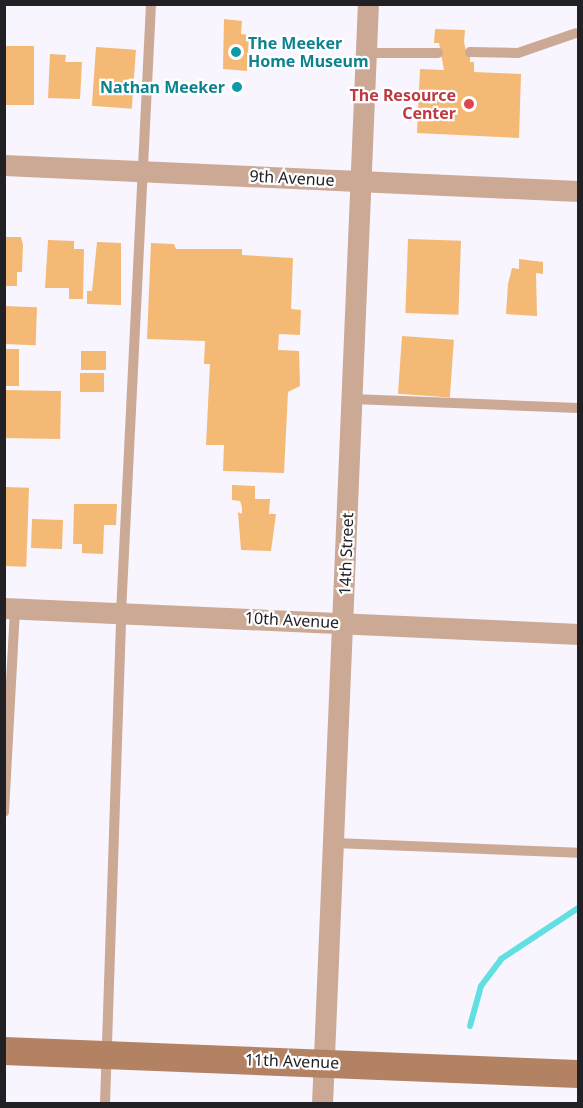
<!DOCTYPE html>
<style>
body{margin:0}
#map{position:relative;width:583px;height:1108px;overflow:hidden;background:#f8f5fe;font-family:"Noto Sans",sans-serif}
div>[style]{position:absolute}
.stream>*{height:6px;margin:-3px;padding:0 3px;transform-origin:3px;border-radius:3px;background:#62dfe3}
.building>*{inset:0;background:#f4b974;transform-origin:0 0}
.lane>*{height:10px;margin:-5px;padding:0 5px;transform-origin:5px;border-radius:5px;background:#cba994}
.street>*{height:21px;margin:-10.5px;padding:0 10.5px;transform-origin:10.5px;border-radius:10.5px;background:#cba994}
.secondary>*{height:28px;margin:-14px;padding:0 14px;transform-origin:14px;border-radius:14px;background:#b38263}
.dots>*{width:16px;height:16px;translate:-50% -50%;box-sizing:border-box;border:3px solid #fff;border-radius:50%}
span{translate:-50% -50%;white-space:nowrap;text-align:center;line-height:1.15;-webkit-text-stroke:4.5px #fff;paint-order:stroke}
.culture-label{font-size:16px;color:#0d838f;font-weight:700}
.left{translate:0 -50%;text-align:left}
.right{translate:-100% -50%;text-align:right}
.health-label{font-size:16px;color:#be3a42;font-weight:700}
.street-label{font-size:16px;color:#212025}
.frame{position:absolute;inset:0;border:6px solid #212025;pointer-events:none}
</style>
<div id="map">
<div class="stream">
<div style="left:470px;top:1026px;width:41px;rotate:-74.6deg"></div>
<div style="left:481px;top:986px;width:34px;rotate:-53deg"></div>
<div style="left:501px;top:959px;width:92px;rotate:-33.5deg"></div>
</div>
<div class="building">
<div style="clip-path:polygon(224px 19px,242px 21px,241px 34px,249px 35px,247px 71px,223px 69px)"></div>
<div style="clip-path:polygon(435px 29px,465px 30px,464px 42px,466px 51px,470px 52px,470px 62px,474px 62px,474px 72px,521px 74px,519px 138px,417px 133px,420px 69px,444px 70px,439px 43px,434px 43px)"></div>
<div style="left:4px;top:46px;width:30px;height:59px"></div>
<div style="left:96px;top:47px;width:40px;height:59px;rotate:4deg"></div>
<div style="clip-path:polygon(50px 54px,66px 55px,65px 62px,82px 62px,80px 99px,48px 98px)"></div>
<div style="clip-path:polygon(4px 237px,21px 237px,23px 245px,22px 272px,17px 272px,17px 286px,4px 286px)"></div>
<div style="left:408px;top:239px;width:53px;height:74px;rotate:2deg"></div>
<div style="clip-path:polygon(48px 240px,74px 241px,74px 249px,84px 249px,83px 299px,69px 299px,69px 288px,45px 288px)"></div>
<div style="clip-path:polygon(97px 242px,121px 243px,121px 305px,87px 304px,87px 291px,92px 291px)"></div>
<div style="clip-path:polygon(151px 243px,174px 244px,176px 249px,242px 249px,242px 255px,293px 258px,291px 309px,301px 310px,300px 335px,279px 334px,278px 350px,299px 351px,300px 386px,288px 392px,284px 473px,223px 471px,224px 445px,206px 445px,210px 364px,204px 364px,205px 341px,147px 339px)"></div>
<div style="clip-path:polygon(519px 259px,543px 262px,543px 274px,536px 273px,537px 316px,506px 314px,508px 284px,512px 268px,519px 269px)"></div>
<div style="left:4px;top:306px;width:33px;height:38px;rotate:2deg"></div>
<div style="left:402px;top:336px;width:52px;height:58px;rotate:4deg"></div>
<div style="left:4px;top:349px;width:15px;height:37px"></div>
<div style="left:81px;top:351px;width:25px;height:19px"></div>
<div style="left:80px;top:373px;width:24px;height:19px"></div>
<div style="left:4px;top:390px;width:57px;height:48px;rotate:1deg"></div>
<div style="clip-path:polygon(232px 485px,255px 486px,255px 499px,270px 499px,269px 514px,276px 514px,271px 551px,241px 550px,238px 512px,242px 514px,242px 507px,240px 501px,232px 500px)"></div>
<div style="left:4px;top:487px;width:25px;height:79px;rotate:2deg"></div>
<div style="clip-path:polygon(74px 504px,117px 504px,116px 525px,104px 525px,103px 554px,82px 553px,82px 544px,73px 544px)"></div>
<div style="left:32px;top:519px;width:31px;height:29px;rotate:2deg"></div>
</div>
<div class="lane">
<div style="left:470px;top:52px;width:48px;rotate:1.2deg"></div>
<div style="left:518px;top:53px;width:61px;rotate:-19deg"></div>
<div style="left:366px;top:53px;width:72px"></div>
<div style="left:353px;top:399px;width:225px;rotate:2.3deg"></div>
<div style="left:4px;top:812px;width:204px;rotate:-86.9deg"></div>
<div style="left:334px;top:843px;width:244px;rotate:2.3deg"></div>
<div style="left:105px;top:1104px;width:491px;rotate:-88.1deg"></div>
<div style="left:121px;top:613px;width:610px;rotate:-87.18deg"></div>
</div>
<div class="street">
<div style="left:4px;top:165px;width:575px;rotate:2.59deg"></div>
<div style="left:4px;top:608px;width:575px;rotate:2.59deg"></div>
<div style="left:322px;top:1104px;width:1101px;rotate:-87.61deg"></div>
</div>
<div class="secondary">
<div style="left:4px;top:1051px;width:574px;rotate:2.29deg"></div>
</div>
<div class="dots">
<div style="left:236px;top:52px;background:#0f9aa8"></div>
<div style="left:237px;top:87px;background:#0f9aa8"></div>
<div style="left:469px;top:104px;background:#e0444e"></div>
</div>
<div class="culture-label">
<span class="left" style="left:248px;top:52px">The Meeker<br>Home Museum</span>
<span class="right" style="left:225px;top:87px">Nathan Meeker</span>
</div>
<div class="health-label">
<span class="right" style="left:456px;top:104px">The Resource<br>Center</span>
</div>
<div class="street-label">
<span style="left:292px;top:178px;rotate:3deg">9th Avenue</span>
<span style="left:346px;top:554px;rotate:-88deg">14th Street</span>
<span style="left:292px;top:620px;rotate:3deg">10th Avenue</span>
<span style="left:292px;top:1061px;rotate:2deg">11th Avenue</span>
</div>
<div class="frame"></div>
</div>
